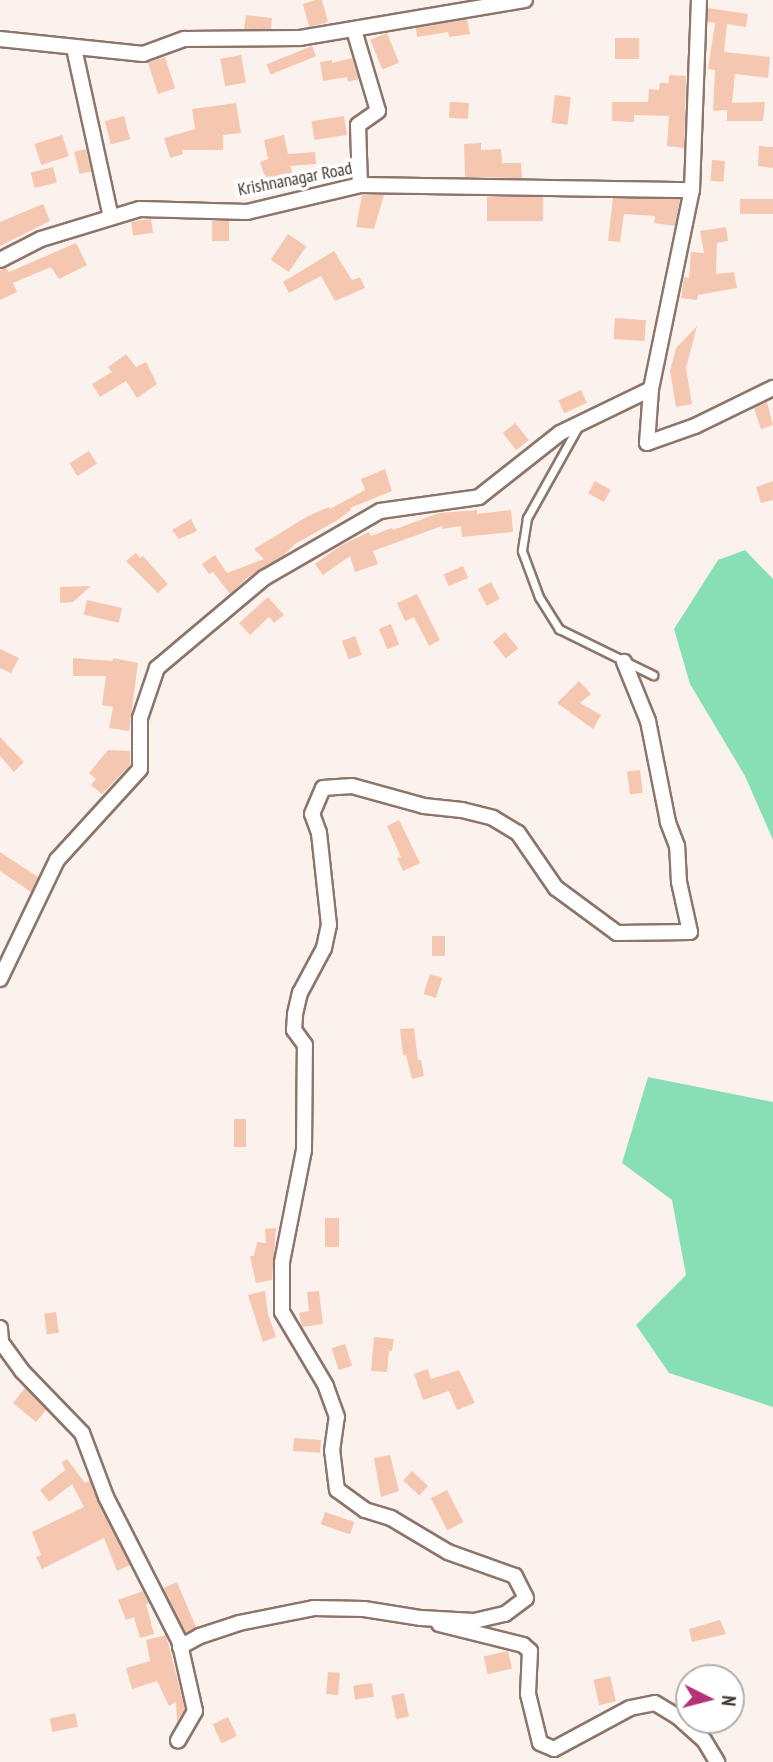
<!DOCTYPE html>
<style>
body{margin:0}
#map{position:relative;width:773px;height:1762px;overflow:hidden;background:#fcf2ed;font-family:"PT Sans Narrow",sans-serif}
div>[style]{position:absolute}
.green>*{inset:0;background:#88dfb6}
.building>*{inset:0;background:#f6c7b0;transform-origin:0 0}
.roads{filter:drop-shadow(2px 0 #8c756b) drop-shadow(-2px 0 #8c756b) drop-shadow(0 2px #8c756b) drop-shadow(0 -2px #8c756b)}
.service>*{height:7px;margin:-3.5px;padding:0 3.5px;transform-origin:3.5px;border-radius:3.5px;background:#fff}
.minor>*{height:14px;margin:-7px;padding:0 7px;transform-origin:7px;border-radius:7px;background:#fff}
span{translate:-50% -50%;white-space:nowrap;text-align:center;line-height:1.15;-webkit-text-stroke:7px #fff;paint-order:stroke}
.street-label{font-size:18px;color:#413732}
.north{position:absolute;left:675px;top:1664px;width:70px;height:70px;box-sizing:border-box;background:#fff;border:2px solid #b3afad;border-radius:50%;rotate:96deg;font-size:19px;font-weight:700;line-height:28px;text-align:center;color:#413732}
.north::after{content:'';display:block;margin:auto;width:24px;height:32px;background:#b63278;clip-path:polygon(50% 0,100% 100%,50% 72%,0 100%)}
</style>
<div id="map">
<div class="green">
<div style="clip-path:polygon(745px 550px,773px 579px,773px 840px,745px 776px,690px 684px,674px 629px,718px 560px)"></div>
<div style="clip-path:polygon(648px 1077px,773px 1102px,773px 1407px,669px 1373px,636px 1325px,686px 1275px,672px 1200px,622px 1163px)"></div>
</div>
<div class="building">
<div style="clip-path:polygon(315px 0,322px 0,328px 22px,309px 27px,303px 4px)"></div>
<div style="clip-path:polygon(708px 8px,748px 14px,746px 27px,727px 24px,724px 52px,770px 57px,768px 78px,735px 74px,732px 103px,765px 102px,763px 121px,727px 121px,727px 110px,713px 111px,715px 70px,708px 69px,715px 23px,708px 22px)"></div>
<div style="clip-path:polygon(246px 15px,272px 18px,271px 29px,244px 29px)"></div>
<div style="clip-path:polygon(467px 19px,470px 34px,449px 37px,448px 32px,417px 37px,416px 28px)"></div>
<div style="left:387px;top:33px;width:32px;height:18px;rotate:68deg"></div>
<div style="left:615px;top:38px;width:24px;height:21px"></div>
<div style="left:312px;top:46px;width:11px;height:49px;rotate:68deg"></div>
<div style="left:241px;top:55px;width:28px;height:21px;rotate:80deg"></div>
<div style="left:165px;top:57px;width:33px;height:18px;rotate:72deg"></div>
<div style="clip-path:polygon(352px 58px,359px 79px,348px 82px,347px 77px,323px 81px,320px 62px,332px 60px,332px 63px)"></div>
<div style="clip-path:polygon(669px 75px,686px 76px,684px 148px,667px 146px,669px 116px,634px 115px,634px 122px,612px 121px,612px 102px,648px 102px,649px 89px,659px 90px,660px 83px,669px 83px)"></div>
<div style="left:555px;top:95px;width:16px;height:28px;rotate:7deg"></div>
<div style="clip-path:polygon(236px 103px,241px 133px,223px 135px,223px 150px,182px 150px,183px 154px,170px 158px,164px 138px,195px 129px,192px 109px)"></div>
<div style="left:469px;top:103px;width:16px;height:19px;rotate:94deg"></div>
<div style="left:124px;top:116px;width:24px;height:20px;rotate:75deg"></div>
<div style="left:344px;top:116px;width:19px;height:33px;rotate:81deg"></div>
<div style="left:62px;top:135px;width:22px;height:29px;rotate:72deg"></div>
<div style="clip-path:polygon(284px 135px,288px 154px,315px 152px,316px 164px,290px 166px,296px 183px,270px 192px,260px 162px,268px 159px,264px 140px)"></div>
<div style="clip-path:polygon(481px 143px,481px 150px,501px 149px,502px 163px,521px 163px,522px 178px,465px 177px,464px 144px)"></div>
<div style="clip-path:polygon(759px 146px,773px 147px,773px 168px,758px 166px)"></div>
<div style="left:86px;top:149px;width:23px;height:12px;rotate:77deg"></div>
<div style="left:712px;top:160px;width:13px;height:21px;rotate:4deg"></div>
<div style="left:53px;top:167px;width:16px;height:23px;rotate:76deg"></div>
<div style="clip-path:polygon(362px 195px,384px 195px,374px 229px,356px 227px)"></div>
<div style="left:487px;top:197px;width:56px;height:24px"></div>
<div style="clip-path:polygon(613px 198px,680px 199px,675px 226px,654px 223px,655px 216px,624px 214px,620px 242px,608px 241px)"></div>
<div style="left:773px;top:199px;width:15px;height:33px;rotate:90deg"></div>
<div style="clip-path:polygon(43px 204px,50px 221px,0 246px,0 222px)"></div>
<div style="left:151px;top:219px;width:14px;height:20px;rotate:82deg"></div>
<div style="left:212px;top:221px;width:17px;height:20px"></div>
<div style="clip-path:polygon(726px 227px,728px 241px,717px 243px,716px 274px,734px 272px,737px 288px,698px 295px,697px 300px,681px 298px,684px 277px,689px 278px,691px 252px,704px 253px,700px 231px)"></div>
<div style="left:288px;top:234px;width:22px;height:31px;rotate:34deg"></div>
<div style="clip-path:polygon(76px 243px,87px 265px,59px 279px,51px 267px,13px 283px,17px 292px,0 300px,0 270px,6px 268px,9px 272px)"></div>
<div style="clip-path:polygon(334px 251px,352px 280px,360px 277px,365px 288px,335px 301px,321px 276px,289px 293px,283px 282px)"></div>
<div style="left:615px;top:318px;width:31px;height:21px;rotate:4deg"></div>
<div style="clip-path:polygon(697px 326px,686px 368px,692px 404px,676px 407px,670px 371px,676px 348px)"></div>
<div style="clip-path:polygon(126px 354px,136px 367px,146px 362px,157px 384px,137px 398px,126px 381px,100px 397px,92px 384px,112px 372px,108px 367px)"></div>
<div style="left:581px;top:390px;width:14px;height:25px;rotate:65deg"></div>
<div style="clip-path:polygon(767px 402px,773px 425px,761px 429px,754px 408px)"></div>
<div style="left:515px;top:423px;width:22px;height:16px;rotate:51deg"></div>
<div style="left:89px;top:451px;width:15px;height:23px;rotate:58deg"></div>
<div style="clip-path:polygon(385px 469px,392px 491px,350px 508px,351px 510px,336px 521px,295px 544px,283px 556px,247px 578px,230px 594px,213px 572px,209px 574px,202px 564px,215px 555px,227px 573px,264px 559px,254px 549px,308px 516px,329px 507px,330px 509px,365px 490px,361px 479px)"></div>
<div style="left:595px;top:481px;width:18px;height:14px;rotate:29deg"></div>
<div style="clip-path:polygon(773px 481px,773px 500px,761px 503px,756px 487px)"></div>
<div style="clip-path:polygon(477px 510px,477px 514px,511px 510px,513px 532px,462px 537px,461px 526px,442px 529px,442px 526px,373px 551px,378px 564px,355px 572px,350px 556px,323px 575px,315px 564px,340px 546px,369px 532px,371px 536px,392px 528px,393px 530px,439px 513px)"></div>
<div style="clip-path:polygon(191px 519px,197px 531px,179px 539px,172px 530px)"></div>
<div style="clip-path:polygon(136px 553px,140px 558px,143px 556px,168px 584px,158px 593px,126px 561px)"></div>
<div style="left:463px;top:566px;width:13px;height:21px;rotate:67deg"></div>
<div style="left:491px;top:582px;width:19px;height:15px;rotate:62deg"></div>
<div style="clip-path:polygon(91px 586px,73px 602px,60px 603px,60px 587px)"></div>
<div style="clip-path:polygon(417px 594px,440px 640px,429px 646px,414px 617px,405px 621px,397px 603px)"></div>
<div style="clip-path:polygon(268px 597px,284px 615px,274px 623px,269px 617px,250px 635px,239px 623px)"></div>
<div style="left:87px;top:600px;width:36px;height:15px;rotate:13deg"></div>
<div style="left:391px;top:624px;width:22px;height:13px;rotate:68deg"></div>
<div style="left:505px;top:632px;width:21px;height:16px;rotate:51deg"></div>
<div style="left:355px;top:636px;width:20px;height:14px;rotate:70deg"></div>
<div style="clip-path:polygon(0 649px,19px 658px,11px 673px,0 668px)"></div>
<div style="clip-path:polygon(73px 658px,113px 661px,113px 658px,138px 663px,129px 731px,109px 728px,113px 707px,102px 705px,106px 676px,73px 676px)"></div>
<div style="clip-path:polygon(579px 681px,591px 694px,580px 703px,601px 715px,593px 729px,557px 703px)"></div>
<div style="clip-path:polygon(0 737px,24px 762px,14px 772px,0 756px)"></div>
<div style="clip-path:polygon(108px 750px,130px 751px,130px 765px,102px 794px,91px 785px,96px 779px,89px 773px)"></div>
<div style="left:640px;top:770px;width:23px;height:13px;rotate:83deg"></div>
<div style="clip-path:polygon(399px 820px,420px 863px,403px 871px,397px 858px,401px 857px,387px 826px)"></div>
<div style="clip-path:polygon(0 852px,38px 877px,31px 892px,0 871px)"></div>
<div style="left:432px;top:936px;width:13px;height:20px"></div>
<div style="left:430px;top:974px;width:13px;height:21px;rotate:18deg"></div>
<div style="clip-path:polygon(414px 1028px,418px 1060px,421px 1060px,424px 1076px,412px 1079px,406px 1055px,403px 1055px,400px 1029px)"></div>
<div style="left:234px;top:1119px;width:12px;height:28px"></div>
<div style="left:325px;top:1218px;width:14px;height:29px"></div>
<div style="clip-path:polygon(276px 1228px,272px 1280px,256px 1283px,250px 1256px,254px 1256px,257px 1242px,266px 1243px,265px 1229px)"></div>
<div style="clip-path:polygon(265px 1291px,268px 1314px,276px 1337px,263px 1342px,248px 1295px)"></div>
<div style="clip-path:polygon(319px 1291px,323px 1324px,302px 1327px,299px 1313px,309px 1311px,307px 1292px)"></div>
<div style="left:56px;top:1312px;width:21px;height:12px;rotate:82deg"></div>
<div style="clip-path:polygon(374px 1337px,394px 1339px,392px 1351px,389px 1351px,387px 1372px,371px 1371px)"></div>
<div style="left:345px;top:1344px;width:23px;height:14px;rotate:72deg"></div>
<div style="clip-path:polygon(428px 1369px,431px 1379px,459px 1370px,475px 1403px,457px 1410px,449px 1391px,423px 1400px,414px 1374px)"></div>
<div style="clip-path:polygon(25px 1388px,46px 1410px,36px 1422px,13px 1403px)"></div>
<div style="left:294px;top:1438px;width:27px;height:13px;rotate:4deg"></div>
<div style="clip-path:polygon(390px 1455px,399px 1491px,381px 1497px,374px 1458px)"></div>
<div style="clip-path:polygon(67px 1459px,85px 1483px,90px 1480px,130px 1565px,117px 1571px,104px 1538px,42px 1569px,36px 1557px,41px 1555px,32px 1532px,84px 1507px,72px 1484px,49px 1502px,40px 1490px,65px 1470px,62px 1462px)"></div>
<div style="left:412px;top:1471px;width:22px;height:13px;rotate:43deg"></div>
<div style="left:447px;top:1490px;width:36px;height:18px;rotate:63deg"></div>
<div style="left:325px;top:1512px;width:31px;height:13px;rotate:19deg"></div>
<div style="clip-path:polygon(177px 1582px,196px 1627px,186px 1633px,163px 1588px)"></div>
<div style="clip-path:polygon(143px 1591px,149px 1603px,146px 1604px,154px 1634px,140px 1638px,134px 1617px,126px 1620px,118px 1600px)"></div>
<div style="clip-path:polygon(720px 1620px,726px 1634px,692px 1642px,689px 1629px)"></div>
<div style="clip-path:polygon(166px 1635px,185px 1709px,177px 1722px,176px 1702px,169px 1706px,157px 1681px,132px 1689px,126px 1668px,150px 1661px,146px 1640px)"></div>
<div style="left:508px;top:1651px;width:18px;height:25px;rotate:77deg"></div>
<div style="left:328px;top:1672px;width:12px;height:22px;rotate:5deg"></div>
<div style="left:610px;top:1676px;width:26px;height:17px;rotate:77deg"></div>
<div style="left:372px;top:1683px;width:14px;height:19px;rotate:82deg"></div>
<div style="left:404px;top:1693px;width:24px;height:13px;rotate:78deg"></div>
<div style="left:75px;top:1713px;width:14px;height:26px;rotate:78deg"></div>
<div style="left:228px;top:1717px;width:21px;height:17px;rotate:65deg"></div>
</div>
<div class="roads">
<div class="service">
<div style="left:579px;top:425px;width:107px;rotate:119.2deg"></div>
<div style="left:527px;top:518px;width:33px;rotate:99deg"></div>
<div style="left:522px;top:551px;width:49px;rotate:69.7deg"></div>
<div style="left:539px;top:597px;width:38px;rotate:58deg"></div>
<div style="left:559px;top:629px;width:105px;rotate:26.1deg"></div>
</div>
<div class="minor">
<div style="left:354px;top:30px;width:84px;rotate:73.5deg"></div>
<div style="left:378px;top:111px;width:24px;rotate:145deg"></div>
<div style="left:358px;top:125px;width:60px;rotate:88.1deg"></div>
<div style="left:0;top:39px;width:144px;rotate:6deg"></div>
<div style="left:143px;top:54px;width:44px;rotate:-20.1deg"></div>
<div style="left:184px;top:39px;width:116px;rotate:-0.5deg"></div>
<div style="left:300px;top:38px;width:228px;rotate:-9.6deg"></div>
<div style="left:74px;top:48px;width:173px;rotate:77.7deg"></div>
<div style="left:0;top:260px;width:46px;rotate:-27.1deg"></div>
<div style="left:41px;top:239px;width:103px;rotate:-16.9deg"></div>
<div style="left:140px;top:209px;width:107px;rotate:1.6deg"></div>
<div style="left:247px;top:212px;width:116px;rotate:-13.4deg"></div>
<div style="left:360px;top:185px;width:332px;rotate:0.9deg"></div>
<div style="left:651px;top:389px;width:54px;rotate:94.2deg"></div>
<div style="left:647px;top:443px;width:51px;rotate:-19.5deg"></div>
<div style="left:695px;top:426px;width:87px;rotate:-26deg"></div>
<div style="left:0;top:979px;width:132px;rotate:-64.4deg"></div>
<div style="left:57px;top:860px;width:123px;rotate:-47.6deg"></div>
<div style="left:140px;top:769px;width:51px;rotate:-90deg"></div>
<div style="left:140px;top:718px;width:53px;rotate:-71.2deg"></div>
<div style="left:157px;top:668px;width:140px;rotate:-40.1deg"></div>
<div style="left:264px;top:578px;width:134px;rotate:-30deg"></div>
<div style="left:380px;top:511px;width:100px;rotate:-8deg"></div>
<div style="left:479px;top:497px;width:103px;rotate:-38.3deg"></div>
<div style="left:560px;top:433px;width:101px;rotate:-25.8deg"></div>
<div style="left:651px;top:389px;width:203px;rotate:-78.4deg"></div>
<div style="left:692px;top:190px;width:190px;rotate:-87.9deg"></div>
<div style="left:0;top:1328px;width:14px;rotate:86deg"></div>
<div style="left:1px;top:1342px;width:37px;rotate:54deg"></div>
<div style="left:23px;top:1372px;width:85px;rotate:46deg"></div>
<div style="left:82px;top:1433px;width:68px;rotate:69.4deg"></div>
<div style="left:106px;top:1497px;width:161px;rotate:63deg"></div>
<div style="left:179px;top:1640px;width:73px;rotate:77.3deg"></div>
<div style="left:195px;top:1711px;width:34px;rotate:120deg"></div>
<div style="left:439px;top:1624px;width:87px;rotate:14deg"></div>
<div style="left:523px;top:1645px;width:9px;rotate:41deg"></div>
<div style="left:530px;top:1651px;width:43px;rotate:92.7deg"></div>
<div style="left:528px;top:1694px;width:50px;rotate:76.2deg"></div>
<div style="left:540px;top:1743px;width:15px;rotate:23deg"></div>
<div style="left:554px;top:1749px;width:86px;rotate:-28.3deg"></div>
<div style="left:630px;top:1708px;width:25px;rotate:-11deg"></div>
<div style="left:655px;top:1703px;width:26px;rotate:31deg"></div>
<div style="left:677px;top:1716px;width:36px;rotate:42deg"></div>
<div style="left:704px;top:1740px;width:26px;rotate:59deg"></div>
<div style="left:180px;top:1647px;width:23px;rotate:-29deg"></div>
<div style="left:200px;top:1636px;width:41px;rotate:-18.4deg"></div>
<div style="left:239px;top:1623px;width:76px;rotate:-11.3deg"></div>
<div style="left:314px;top:1608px;width:50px;rotate:1.1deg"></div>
<div style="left:364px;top:1609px;width:58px;rotate:9deg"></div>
<div style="left:421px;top:1618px;width:53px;rotate:3.2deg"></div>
<div style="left:474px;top:1621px;width:32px;rotate:-13deg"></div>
<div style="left:505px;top:1614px;width:26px;rotate:-37deg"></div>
<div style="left:526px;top:1598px;width:25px;rotate:-117deg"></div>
<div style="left:515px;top:1576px;width:71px;rotate:-160.3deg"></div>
<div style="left:448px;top:1552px;width:66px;rotate:-149.2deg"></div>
<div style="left:391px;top:1518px;width:27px;rotate:-163deg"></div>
<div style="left:365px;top:1510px;width:34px;rotate:-144deg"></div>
<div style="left:337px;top:1490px;width:39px;rotate:-97deg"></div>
<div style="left:332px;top:1451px;width:34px;rotate:-82deg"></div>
<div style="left:337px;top:1417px;width:33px;rotate:-110deg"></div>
<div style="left:326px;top:1386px;width:86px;rotate:-120.7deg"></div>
<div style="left:282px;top:1312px;width:50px;rotate:-90deg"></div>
<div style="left:282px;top:1262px;width:114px;rotate:-78.9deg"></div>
<div style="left:304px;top:1150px;width:105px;rotate:-89.5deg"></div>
<div style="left:305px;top:1045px;width:19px;rotate:-126deg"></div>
<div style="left:294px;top:1030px;width:16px;rotate:-86deg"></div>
<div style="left:295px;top:1014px;width:22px;rotate:-77deg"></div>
<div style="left:300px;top:993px;width:51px;rotate:-61.9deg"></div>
<div style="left:324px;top:948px;width:24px;rotate:-78deg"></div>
<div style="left:329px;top:925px;width:93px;rotate:-96.2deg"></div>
<div style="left:319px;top:833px;width:20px;rotate:-110deg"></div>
<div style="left:312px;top:814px;width:28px;rotate:-67deg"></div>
<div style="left:323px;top:788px;width:29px;rotate:-4deg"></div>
<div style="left:352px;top:786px;width:75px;rotate:15.5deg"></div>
<div style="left:424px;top:806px;width:38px;rotate:6deg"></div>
<div style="left:462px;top:810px;width:32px;rotate:14deg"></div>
<div style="left:493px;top:818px;width:29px;rotate:31deg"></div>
<div style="left:518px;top:833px;width:67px;rotate:55.4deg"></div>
<div style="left:556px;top:888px;width:76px;rotate:36.4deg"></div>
<div style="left:617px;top:933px;width:73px;rotate:-0.8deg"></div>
<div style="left:690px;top:932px;width:51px;rotate:-102.4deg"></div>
<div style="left:679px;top:882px;width:36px;rotate:-93deg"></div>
<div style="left:677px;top:846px;width:26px;rotate:-111deg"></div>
<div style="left:668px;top:822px;width:103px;rotate:-101.2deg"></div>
<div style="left:648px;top:721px;width:64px;rotate:-112.1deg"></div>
</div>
</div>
<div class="street-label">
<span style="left:295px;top:179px;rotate:-11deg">Krishnanagar Road</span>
</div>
<div class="north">N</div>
</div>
